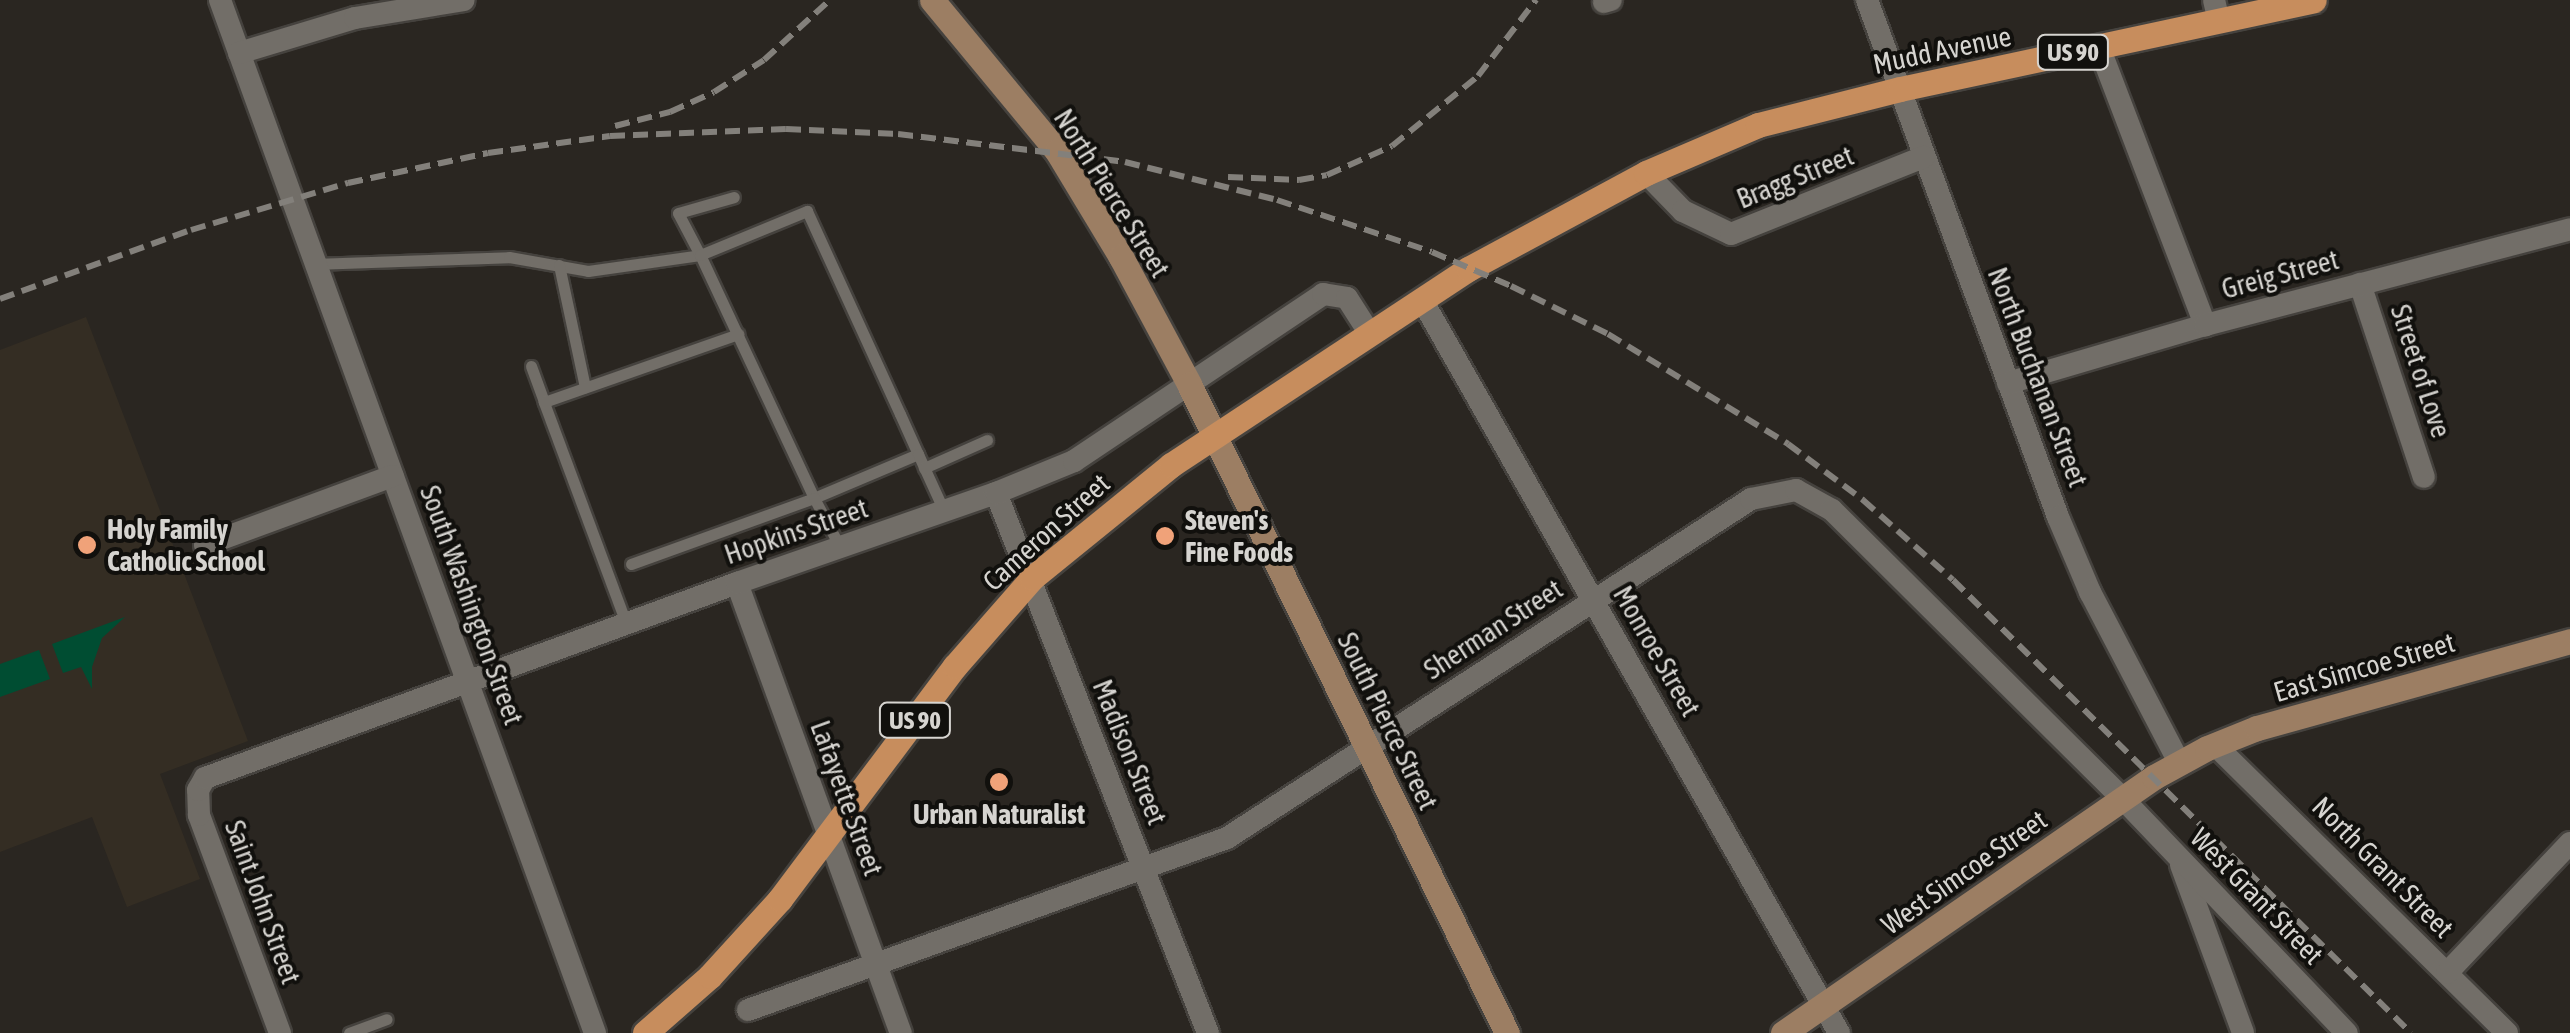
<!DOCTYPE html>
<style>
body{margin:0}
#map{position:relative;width:2570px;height:1033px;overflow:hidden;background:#2a2621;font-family:"Asap Condensed",sans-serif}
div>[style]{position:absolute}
.built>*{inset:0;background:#342d23}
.green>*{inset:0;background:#004d32}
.roads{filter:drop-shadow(2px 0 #45423e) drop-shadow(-2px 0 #45423e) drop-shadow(0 2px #45423e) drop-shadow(0 -2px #45423e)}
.lane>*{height:11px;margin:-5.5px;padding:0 5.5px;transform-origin:5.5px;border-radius:5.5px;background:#726e68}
.street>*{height:22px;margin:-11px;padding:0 11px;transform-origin:11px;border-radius:11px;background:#726e68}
.secondary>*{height:25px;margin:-12.5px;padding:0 12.5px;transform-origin:12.5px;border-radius:12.5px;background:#9c7e63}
.primary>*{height:25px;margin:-12.5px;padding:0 12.5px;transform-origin:12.5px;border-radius:12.5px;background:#c78d5d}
.rail>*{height:6px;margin-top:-3px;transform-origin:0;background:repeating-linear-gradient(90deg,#83807b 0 15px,transparent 0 23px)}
.dots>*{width:28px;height:28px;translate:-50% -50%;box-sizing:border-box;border:5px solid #11100d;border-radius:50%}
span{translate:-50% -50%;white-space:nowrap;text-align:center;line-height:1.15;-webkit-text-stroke:8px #11100d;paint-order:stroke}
.shield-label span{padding:2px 8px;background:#11100d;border:2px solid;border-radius:8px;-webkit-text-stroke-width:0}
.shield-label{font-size:25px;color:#d6d4d0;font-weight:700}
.street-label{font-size:28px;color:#d6d4d0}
.poi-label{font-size:28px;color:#d6d4d0;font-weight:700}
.left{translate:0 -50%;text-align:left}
</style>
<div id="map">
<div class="built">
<div style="clip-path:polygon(86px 317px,248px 741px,160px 774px,200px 879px,127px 907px,92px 817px,0 852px,0 350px)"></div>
</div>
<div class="green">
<div style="clip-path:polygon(125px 617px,102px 638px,92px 667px,92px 689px,81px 667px,63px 673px,52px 644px)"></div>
<div style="clip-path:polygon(39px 650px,50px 679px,0 697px,0 664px)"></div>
</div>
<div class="roads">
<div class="lane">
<div style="left:313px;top:264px;width:196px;rotate:-2deg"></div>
<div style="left:509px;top:257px;width:80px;rotate:10deg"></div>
<div style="left:588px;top:271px;width:113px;rotate:-8.1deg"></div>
<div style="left:700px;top:255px;width:47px;rotate:-117.6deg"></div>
<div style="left:678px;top:213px;width:58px;rotate:-15.9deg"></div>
<div style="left:559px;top:265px;width:125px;rotate:78deg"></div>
<div style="left:531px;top:366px;width:38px;rotate:70deg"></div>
<div style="left:918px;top:454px;width:113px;rotate:157.1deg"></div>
<div style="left:814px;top:498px;width:268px;rotate:-115.1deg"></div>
<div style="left:700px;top:255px;width:116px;rotate:-22.4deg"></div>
<div style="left:807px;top:211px;width:223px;rotate:65.4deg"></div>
<div style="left:900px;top:414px;width:44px;rotate:65.8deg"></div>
<div style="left:918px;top:454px;width:63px;rotate:65.5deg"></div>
<div style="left:924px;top:468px;width:69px;rotate:-24deg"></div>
<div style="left:631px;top:564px;width:195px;rotate:-19.8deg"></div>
<div style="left:814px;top:498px;width:55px;rotate:62deg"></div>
<div style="left:626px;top:623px;width:236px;rotate:-110.4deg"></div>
<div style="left:544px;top:402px;width:206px;rotate:-19.3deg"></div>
<div style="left:349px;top:1033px;width:40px;rotate:-20.2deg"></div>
</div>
<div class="street">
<div style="left:220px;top:0;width:1099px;rotate:70.05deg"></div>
<div style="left:1867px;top:0;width:551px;rotate:69.72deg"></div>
<div style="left:2058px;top:517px;width:82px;rotate:66.9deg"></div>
<div style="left:2090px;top:592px;width:192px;rotate:62.4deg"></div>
<div style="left:2214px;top:0;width:22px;rotate:77deg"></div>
<div style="left:1604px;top:2px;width:7px;rotate:-16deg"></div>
<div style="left:2099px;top:47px;width:298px;rotate:69.1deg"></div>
<div style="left:239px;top:53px;width:121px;rotate:-16.8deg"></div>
<div style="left:355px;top:18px;width:110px;rotate:-9.4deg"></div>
<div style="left:1646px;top:173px;width:53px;rotate:45.8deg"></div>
<div style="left:1683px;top:211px;width:53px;rotate:25.6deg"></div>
<div style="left:1731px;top:234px;width:208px;rotate:-21.8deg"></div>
<div style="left:2360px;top:284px;width:203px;rotate:71.7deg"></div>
<div style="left:1422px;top:300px;width:843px;rotate:60.36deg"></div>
<div style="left:2008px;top:383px;width:205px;rotate:-16.4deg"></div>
<div style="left:2205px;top:325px;width:377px;rotate:-14.7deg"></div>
<div style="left:996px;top:493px;width:580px;rotate:68.57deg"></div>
<div style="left:205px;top:545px;width:200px;rotate:-20.2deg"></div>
<div style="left:737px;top:583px;width:479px;rotate:70deg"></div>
<div style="left:2215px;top:745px;width:410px;rotate:44.6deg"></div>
<div style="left:2181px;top:865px;width:179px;rotate:69.7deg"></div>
<div style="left:2447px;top:973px;width:179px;rotate:-46.6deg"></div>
<div style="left:748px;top:1010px;width:509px;rotate:-19.75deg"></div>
<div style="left:1227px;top:838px;width:624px;rotate:-32.9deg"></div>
<div style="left:1751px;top:499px;width:46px;rotate:-11.3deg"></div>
<div style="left:1796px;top:490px;width:41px;rotate:29.1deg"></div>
<div style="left:1832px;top:510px;width:410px;rotate:44.8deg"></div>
<div style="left:2123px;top:799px;width:324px;rotate:46.3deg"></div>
<div style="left:280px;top:1033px;width:233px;rotate:-110.4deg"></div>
<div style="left:199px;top:815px;width:25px;rotate:-92deg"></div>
<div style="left:198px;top:790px;width:14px;rotate:-60deg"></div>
<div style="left:205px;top:778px;width:567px;rotate:-20.13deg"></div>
<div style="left:737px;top:583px;width:274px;rotate:-19.2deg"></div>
<div style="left:996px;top:493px;width:84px;rotate:-22.3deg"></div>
<div style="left:1074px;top:461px;width:300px;rotate:-33.8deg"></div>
<div style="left:1323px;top:294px;width:24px;rotate:9deg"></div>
<div style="left:1347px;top:298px;width:43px;rotate:57.4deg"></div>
</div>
<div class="secondary">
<div style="left:932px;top:0;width:196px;rotate:50.4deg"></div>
<div style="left:1057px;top:151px;width:124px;rotate:58.9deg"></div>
<div style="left:1121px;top:257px;width:144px;rotate:61.8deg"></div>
<div style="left:1189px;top:384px;width:723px;rotate:63.9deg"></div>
<div style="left:1783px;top:1033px;width:451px;rotate:-34.6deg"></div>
<div style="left:2154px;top:777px;width:60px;rotate:-28.7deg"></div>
<div style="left:2207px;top:748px;width:54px;rotate:-21.8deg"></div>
<div style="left:2257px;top:728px;width:325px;rotate:-15.5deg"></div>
</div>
<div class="primary">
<div style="left:645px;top:1033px;width:86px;rotate:-41.2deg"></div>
<div style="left:710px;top:976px;width:104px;rotate:-47.7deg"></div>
<div style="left:780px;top:899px;width:291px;rotate:-53.1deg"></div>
<div style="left:955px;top:666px;width:117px;rotate:-48.8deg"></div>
<div style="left:1032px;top:578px;width:179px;rotate:-39.1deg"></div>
<div style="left:1171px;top:465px;width:356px;rotate:-33.4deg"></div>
<div style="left:1468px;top:269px;width:202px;rotate:-28.3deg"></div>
<div style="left:1646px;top:173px;width:122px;rotate:-23.2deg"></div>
<div style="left:1758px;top:125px;width:146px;rotate:-14.2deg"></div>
<div style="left:1900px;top:89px;width:423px;rotate:-12.1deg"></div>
</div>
</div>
<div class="rail">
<div style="left:615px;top:126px;width:57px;rotate:-14.3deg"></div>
<div style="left:670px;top:112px;width:48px;rotate:-24.4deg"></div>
<div style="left:714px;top:92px;width:59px;rotate:-32.6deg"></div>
<div style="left:764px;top:60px;width:89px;rotate:-42.3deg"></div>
<div style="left:1228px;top:177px;width:71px;rotate:2.4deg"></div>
<div style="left:1299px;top:180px;width:28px;rotate:-10deg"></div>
<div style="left:1327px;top:175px;width:71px;rotate:-24deg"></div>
<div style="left:1392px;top:146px;width:111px;rotate:-39.1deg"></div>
<div style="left:1478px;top:76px;width:96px;rotate:-52.7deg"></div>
<div style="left:0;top:299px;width:203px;rotate:-19.9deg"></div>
<div style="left:191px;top:230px;width:164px;rotate:-16.7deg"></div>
<div style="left:348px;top:183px;width:143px;rotate:-12.1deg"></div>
<div style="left:488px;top:153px;width:123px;rotate:-7.9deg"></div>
<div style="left:610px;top:136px;width:176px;rotate:-2.3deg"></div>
<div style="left:786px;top:129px;width:112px;rotate:2.6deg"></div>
<div style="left:898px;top:134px;width:229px;rotate:7deg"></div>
<div style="left:1125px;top:162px;width:157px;rotate:14deg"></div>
<div style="left:1277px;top:200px;width:163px;rotate:18.5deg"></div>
<div style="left:1432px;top:252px;width:86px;rotate:23.3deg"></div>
<div style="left:1511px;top:286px;width:108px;rotate:26.3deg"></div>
<div style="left:1608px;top:334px;width:211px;rotate:31.4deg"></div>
<div style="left:1788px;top:444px;width:94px;rotate:36.7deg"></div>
<div style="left:1863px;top:500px;width:120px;rotate:41.6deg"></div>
<div style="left:1953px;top:580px;width:644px;rotate:44.69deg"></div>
</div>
<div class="dots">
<div style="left:1165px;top:536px;background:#f0a279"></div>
<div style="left:87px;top:545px;background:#f0a279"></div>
<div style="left:999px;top:782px;background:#f0a279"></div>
</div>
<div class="shield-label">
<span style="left:2073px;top:52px">US 90</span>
<span style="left:915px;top:720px">US 90</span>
</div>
<div class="street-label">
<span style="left:1942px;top:50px;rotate:-12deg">Mudd Avenue</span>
<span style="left:1795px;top:177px;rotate:-22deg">Bragg Street</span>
<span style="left:1112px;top:193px;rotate:58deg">North Pierce Street</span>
<span style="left:2280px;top:274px;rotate:-15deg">Greig Street</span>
<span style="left:2421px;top:371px;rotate:72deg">Street of Love</span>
<span style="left:2038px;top:377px;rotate:69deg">North Buchanan Street</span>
<span style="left:796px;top:531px;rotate:-19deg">Hopkins Street</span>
<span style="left:1046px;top:532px;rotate:-42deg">Cameron Street</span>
<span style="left:472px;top:605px;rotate:70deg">South Washington Street</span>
<span style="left:1493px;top:629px;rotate:-33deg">Sherman Street</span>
<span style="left:1657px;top:651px;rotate:60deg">Monroe Street</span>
<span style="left:2364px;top:667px;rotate:-16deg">East Simcoe Street</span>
<span style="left:1388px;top:721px;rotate:64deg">South Pierce Street</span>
<span style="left:1130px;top:752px;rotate:68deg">Madison Street</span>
<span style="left:847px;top:798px;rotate:70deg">Lafayette Street</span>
<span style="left:2383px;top:867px;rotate:45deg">North Grant Street</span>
<span style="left:1964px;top:872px;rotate:-35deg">West Simcoe Street</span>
<span style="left:2257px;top:896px;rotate:46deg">West Grant Street</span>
<span style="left:263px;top:902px;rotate:70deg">Saint John Street</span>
</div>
<div class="poi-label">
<span class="left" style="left:1185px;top:536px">Steven's<br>Fine Foods</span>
<span class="left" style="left:107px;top:545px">Holy Family<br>Catholic School</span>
<span style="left:999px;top:814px">Urban Naturalist</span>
</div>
</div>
